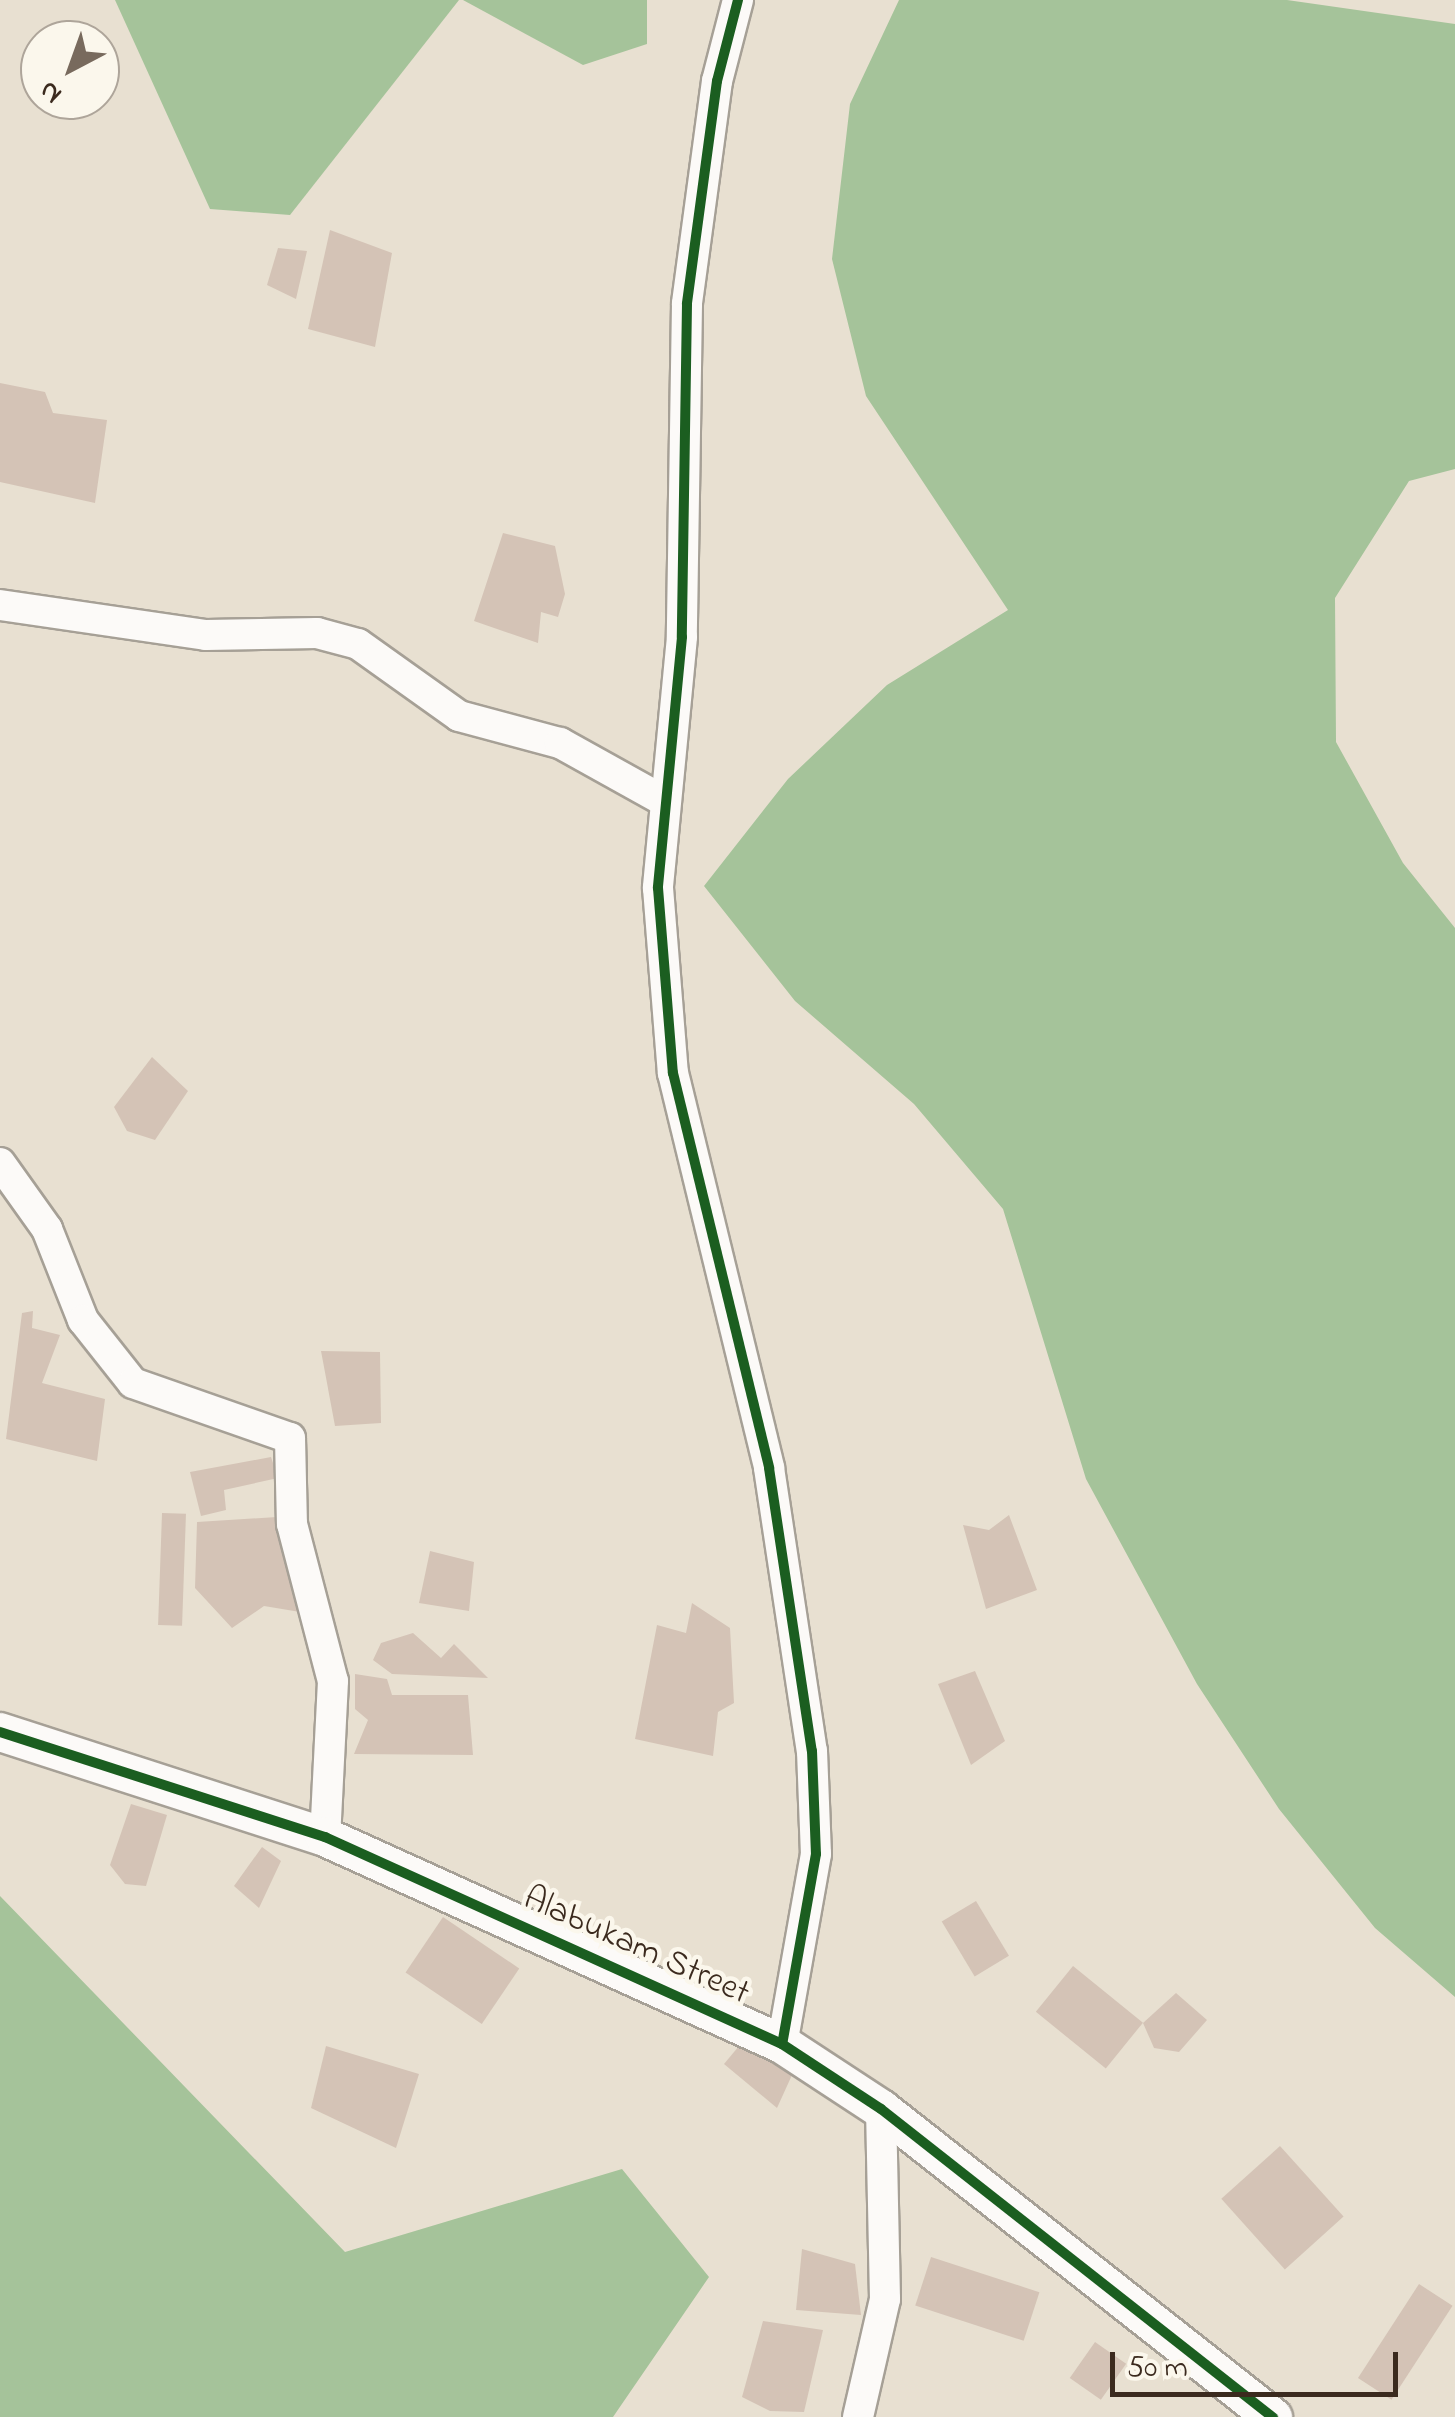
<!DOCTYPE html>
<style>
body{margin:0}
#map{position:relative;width:1455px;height:2417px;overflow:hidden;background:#e8e0d1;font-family:"Indie Flower",sans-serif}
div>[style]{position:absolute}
.forest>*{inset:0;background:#a5c39a}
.building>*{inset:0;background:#d4c3b6;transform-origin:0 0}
.roads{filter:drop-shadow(2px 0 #a6a096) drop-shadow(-2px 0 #a6a096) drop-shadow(0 2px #a6a096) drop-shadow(0 -2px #a6a096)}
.minor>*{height:30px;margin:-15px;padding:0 15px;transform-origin:15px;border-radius:15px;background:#fcfaf8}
.tertiary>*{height:38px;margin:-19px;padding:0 19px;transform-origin:19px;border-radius:19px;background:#fcfaf8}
.cycleway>*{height:10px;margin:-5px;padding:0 5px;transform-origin:5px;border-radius:5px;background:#1b5e20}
span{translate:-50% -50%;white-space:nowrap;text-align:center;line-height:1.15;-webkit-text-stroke:9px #fbf7ec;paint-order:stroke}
.street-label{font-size:35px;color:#3b2a1e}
.north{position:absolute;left:20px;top:20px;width:100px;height:100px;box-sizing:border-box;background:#fbf7ec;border:2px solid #aea59a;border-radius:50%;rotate:221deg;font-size:28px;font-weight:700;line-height:40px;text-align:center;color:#3b2a1e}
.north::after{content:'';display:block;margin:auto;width:35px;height:45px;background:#786a5d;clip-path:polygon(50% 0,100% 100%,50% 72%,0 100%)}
.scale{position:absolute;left:1110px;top:2352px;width:288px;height:45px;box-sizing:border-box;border:5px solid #3b2a1e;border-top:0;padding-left:12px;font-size:30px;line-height:35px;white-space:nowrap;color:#3b2a1e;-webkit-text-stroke:8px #fbf7ec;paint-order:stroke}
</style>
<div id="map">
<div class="forest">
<div style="clip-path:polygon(115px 0,459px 0,290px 215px,210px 209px)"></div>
<div style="clip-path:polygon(463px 0,647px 0,647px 44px,583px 65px)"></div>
<div style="clip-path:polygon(899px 0,1287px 0,1455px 24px,1455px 469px,1409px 481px,1335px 598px,1336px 742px,1403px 863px,1455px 928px,1455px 1997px,1375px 1928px,1279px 1809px,1197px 1684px,1086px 1479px,1003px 1209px,914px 1104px,795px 1001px,704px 886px,788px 779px,887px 685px,1008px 610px,866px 396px,832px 259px,850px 104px)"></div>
<div style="clip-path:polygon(0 1896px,345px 2252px,622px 2169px,709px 2277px,613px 2417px,0 2417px)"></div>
</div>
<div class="building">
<div style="clip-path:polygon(330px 230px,392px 253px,375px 347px,308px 329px)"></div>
<div style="clip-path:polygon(278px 248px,307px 251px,296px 299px,267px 285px)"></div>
<div style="clip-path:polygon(0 383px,45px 392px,53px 413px,107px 420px,95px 503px,0 482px)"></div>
<div style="clip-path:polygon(503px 533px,555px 546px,565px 594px,558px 617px,541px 612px,538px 643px,474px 621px)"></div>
<div style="clip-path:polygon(152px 1057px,188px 1091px,155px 1140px,127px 1131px,114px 1107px)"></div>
<div style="clip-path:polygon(33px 1311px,32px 1328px,60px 1335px,42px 1383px,105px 1399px,97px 1461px,6px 1439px,22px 1313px)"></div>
<div style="clip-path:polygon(321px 1351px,380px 1352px,381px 1423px,335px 1426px)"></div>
<div style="clip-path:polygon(271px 1457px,278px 1478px,224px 1490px,226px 1510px,201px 1516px,190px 1472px)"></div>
<div style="left:162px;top:1513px;width:24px;height:112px;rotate:2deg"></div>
<div style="clip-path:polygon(1009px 1515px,1037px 1590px,986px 1609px,963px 1525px,989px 1530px)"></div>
<div style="clip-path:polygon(277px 1517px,300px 1612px,264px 1606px,232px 1628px,195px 1588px,197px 1522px)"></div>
<div style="clip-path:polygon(430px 1551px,474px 1562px,469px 1611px,419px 1603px)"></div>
<div style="clip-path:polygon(692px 1603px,730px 1628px,734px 1703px,718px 1712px,713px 1756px,635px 1739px,657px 1625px,686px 1633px)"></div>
<div style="clip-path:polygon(413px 1633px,441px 1658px,454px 1644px,488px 1678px,392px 1674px,373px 1660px,381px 1643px)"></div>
<div style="clip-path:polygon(975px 1671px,1005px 1741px,971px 1765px,938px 1684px)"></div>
<div style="clip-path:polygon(355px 1674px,387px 1679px,392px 1695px,468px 1695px,473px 1755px,354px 1754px,368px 1720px,355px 1709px)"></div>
<div style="clip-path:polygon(131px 1804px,167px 1815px,146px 1886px,125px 1884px,110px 1865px)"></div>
<div style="clip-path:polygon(262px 1847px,281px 1861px,259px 1908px,234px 1886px)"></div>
<div style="left:976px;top:1901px;width:64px;height:40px;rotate:59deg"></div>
<div style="left:443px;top:1917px;width:92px;height:67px;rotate:34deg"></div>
<div style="left:1073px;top:1966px;width:90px;height:59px;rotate:39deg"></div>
<div style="clip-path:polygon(1176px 1993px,1207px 2020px,1179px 2052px,1154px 2048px,1143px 2023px)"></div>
<div style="clip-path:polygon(744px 2040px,797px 2064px,777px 2108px,724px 2064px)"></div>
<div style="clip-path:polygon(326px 2046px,419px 2074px,396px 2148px,311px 2108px)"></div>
<div style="left:1280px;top:2146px;width:95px;height:79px;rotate:48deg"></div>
<div style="clip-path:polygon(802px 2249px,855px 2264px,861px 2315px,796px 2310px)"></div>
<div style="left:931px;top:2257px;width:114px;height:51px;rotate:18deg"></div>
<div style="left:1419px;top:2284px;width:40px;height:112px;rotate:33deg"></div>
<div style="clip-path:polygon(763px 2321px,823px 2330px,804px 2412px,770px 2411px,742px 2397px)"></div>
<div style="left:1095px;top:2342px;width:38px;height:44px;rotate:35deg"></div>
</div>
<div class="roads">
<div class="minor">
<div style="left:738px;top:0;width:84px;rotate:104.5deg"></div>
<div style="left:717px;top:81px;width:225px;rotate:97.7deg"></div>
<div style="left:687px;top:304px;width:333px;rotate:90.9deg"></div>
<div style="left:682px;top:637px;width:252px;rotate:95.5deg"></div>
<div style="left:658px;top:888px;width:186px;rotate:85.4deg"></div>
<div style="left:673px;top:1073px;width:406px;rotate:76.3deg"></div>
<div style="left:769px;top:1468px;width:286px;rotate:81.4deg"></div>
<div style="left:812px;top:1751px;width:103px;rotate:87.8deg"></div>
<div style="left:816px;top:1854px;width:193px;rotate:100.1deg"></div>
<div style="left:0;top:605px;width:208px;rotate:8.3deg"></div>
<div style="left:206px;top:635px;width:111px;rotate:-1deg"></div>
<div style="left:317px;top:633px;width:42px;rotate:15deg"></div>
<div style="left:358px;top:644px;width:124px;rotate:35.5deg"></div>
<div style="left:459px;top:716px;width:105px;rotate:15deg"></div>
<div style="left:560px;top:743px;width:115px;rotate:29deg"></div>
<div style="left:0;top:1163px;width:81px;rotate:54.5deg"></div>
<div style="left:47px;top:1229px;width:98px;rotate:68.4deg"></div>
<div style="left:83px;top:1320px;width:80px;rotate:51.6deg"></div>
<div style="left:133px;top:1383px;width:166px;rotate:19.3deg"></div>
<div style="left:290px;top:1438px;width:86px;rotate:88.7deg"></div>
<div style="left:292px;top:1524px;width:162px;rotate:75.4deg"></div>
<div style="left:333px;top:1681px;width:156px;rotate:92.9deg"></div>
<div style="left:858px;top:2417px;width:121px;rotate:-77.1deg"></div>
<div style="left:885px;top:2299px;width:190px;rotate:-91.2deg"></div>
</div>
<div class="tertiary">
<div style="left:0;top:1732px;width:342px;rotate:17.9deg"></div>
<div style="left:325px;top:1837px;width:502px;rotate:24.37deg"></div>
<div style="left:782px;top:2044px;width:118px;rotate:33.3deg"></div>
<div style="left:881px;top:2109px;width:499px;rotate:38.2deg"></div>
</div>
</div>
<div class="cycleway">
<div style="left:738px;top:0;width:84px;rotate:104.5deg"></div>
<div style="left:717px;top:81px;width:225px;rotate:97.7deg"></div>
<div style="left:687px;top:304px;width:333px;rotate:90.9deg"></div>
<div style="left:682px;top:637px;width:252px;rotate:95.5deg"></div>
<div style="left:658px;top:888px;width:186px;rotate:85.4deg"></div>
<div style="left:673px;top:1073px;width:406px;rotate:76.3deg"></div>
<div style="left:769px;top:1468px;width:286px;rotate:81.4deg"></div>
<div style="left:812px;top:1751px;width:103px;rotate:87.8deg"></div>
<div style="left:816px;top:1854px;width:193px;rotate:100.1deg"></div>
<div style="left:0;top:1732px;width:342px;rotate:17.9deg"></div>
<div style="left:325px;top:1837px;width:502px;rotate:24.37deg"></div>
<div style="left:782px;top:2044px;width:118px;rotate:33.3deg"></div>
<div style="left:881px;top:2109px;width:499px;rotate:38.2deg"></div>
</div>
<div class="street-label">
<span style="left:636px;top:1947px;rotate:24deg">Alabukam Street</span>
</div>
<div class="north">N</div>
<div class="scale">50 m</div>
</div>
